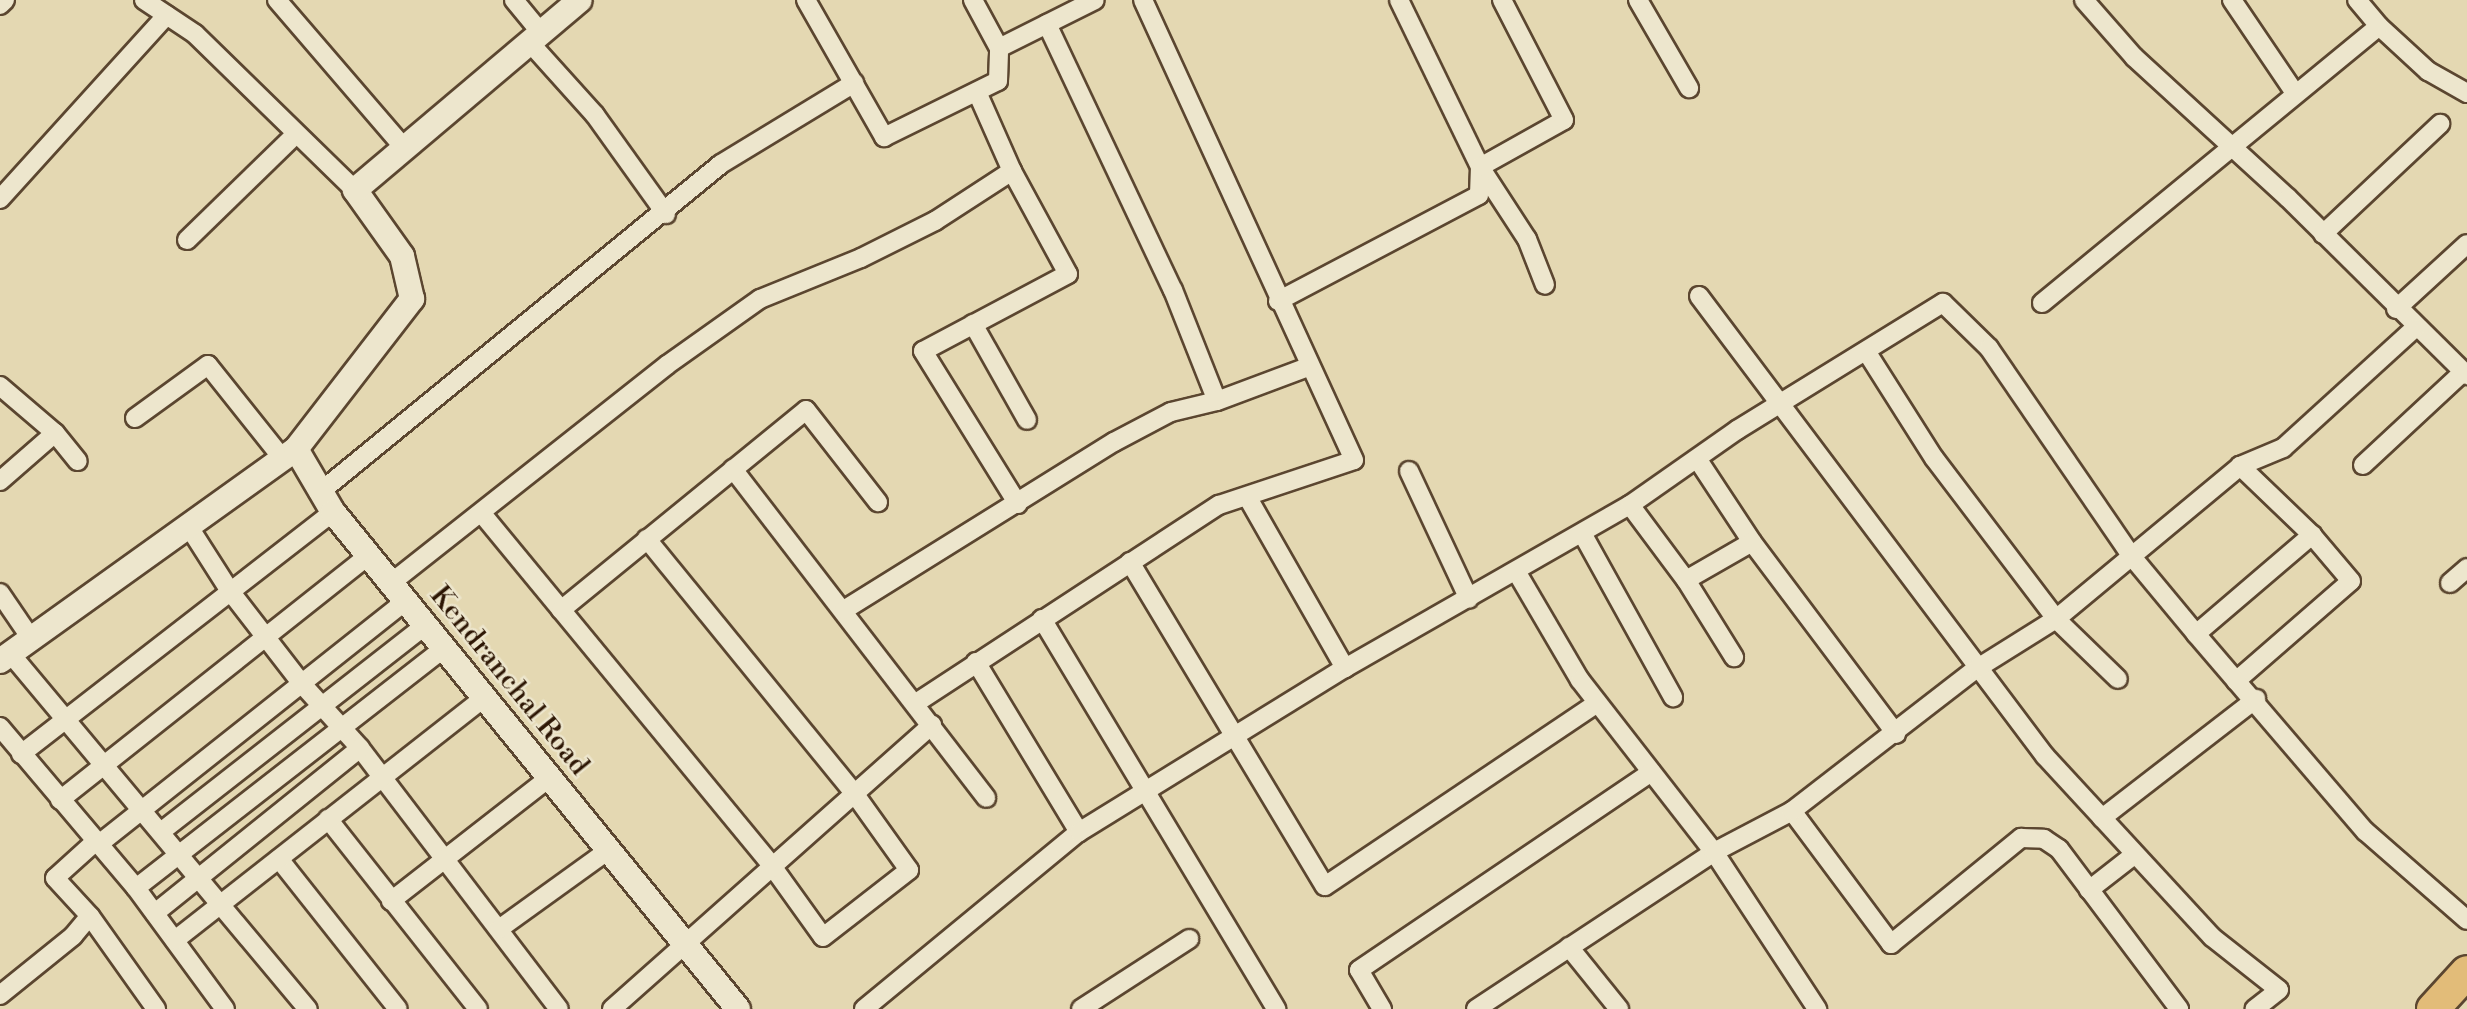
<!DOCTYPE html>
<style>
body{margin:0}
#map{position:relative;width:2467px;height:1009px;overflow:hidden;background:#e4d8b2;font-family:"Libre Bodoni",serif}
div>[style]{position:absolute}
.roads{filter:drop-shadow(2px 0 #5b4630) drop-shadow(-2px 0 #5b4630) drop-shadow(0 2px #5b4630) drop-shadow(0 -2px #5b4630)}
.street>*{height:18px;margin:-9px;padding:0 9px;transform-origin:9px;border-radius:9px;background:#ede6cd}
.secondary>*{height:24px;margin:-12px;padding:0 12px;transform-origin:12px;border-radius:12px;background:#ede6cd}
.highway>*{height:32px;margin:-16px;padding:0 16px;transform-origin:16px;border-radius:16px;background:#e2bc79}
span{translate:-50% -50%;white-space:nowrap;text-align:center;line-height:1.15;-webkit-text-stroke:5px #ede6cd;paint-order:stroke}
.street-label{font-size:28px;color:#2d1604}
</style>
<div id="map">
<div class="roads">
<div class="street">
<div style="left:144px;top:0;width:61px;rotate:33.7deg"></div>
<div style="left:195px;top:34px;width:223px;rotate:44.3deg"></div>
<div style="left:277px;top:0;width:196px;rotate:49.3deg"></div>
<div style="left:514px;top:0;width:44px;rotate:50.5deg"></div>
<div style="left:806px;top:0;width:158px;rotate:60.3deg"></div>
<div style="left:884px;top:137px;width:127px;rotate:-26.2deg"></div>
<div style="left:998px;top:81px;width:33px;rotate:-88deg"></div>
<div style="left:973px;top:0;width:55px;rotate:61.6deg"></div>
<div style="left:999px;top:48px;width:107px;rotate:-26.6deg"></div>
<div style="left:1399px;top:0;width:186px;rotate:64.1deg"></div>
<div style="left:1480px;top:167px;width:86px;rotate:56.9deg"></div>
<div style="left:1527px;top:239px;width:49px;rotate:68.6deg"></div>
<div style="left:1638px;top:0;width:102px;rotate:59.9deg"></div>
<div style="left:2084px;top:0;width:76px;rotate:48.7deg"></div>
<div style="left:2134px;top:57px;width:209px;rotate:42.5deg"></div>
<div style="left:2288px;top:198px;width:252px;rotate:44.7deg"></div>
<div style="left:2232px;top:0;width:112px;rotate:55.9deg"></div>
<div style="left:0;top:5px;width:7px;rotate:-45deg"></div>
<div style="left:1047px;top:24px;width:294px;rotate:64.7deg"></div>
<div style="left:1173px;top:290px;width:119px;rotate:68.4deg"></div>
<div style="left:2379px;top:26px;width:67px;rotate:42.6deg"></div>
<div style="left:2428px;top:71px;width:45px;rotate:29.4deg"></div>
<div style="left:532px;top:45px;width:94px;rotate:48deg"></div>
<div style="left:595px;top:115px;width:122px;rotate:54.4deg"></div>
<div style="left:977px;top:92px;width:86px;rotate:66.1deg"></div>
<div style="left:0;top:199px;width:248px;rotate:-47.8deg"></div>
<div style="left:2323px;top:234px;width:161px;rotate:-43.2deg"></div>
<div style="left:187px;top:240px;width:152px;rotate:-44.2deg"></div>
<div style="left:1699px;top:296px;width:576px;rotate:53.05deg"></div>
<div style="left:2045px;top:756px;width:246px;rotate:47.3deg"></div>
<div style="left:2212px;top:937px;width:85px;rotate:38.3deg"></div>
<div style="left:2279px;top:990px;width:31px;rotate:142deg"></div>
<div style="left:1278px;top:301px;width:227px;rotate:-27.8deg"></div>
<div style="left:1479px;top:195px;width:28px;rotate:-88deg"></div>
<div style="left:1480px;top:167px;width:96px;rotate:-29.2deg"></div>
<div style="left:1564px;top:120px;width:135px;rotate:-117.3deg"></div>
<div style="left:2042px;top:303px;width:436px;rotate:-39.4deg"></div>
<div style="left:2379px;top:26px;width:34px;rotate:-130deg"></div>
<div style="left:2396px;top:309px;width:96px;rotate:-42.5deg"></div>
<div style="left:973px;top:324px;width:110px;rotate:60.6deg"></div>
<div style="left:1866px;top:351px;width:127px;rotate:57.6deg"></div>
<div style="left:1934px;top:458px;width:202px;rotate:52.8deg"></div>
<div style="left:2056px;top:619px;width:86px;rotate:44.1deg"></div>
<div style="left:0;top:386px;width:72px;rotate:40.5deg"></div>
<div style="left:55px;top:433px;width:36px;rotate:51deg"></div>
<div style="left:135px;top:418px;width:90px;rotate:-36deg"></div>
<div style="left:208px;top:365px;width:120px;rotate:51.4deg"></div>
<div style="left:1698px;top:460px;width:98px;rotate:56.6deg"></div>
<div style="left:1752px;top:542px;width:240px;rotate:53.1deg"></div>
<div style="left:2363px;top:465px;width:137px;rotate:-42.9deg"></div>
<div style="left:733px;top:469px;width:415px;rotate:52.4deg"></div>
<div style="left:1409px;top:471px;width:141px;rotate:64.9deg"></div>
<div style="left:0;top:481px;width:73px;rotate:-41.1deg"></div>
<div style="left:319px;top:493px;width:519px;rotate:-39.3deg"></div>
<div style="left:721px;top:164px;width:156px;rotate:-31.3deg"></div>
<div style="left:1248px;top:498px;width:196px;rotate:60.3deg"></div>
<div style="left:1630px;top:505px;width:94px;rotate:53.3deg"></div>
<div style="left:1686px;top:580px;width:91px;rotate:58.1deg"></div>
<div style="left:483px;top:515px;width:455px;rotate:50.5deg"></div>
<div style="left:772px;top:866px;width:87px;rotate:54.3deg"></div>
<div style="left:823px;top:937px;width:109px;rotate:-37.9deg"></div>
<div style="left:909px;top:870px;width:95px;rotate:-125.5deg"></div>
<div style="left:854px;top:793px;width:328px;rotate:-129.2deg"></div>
<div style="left:189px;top:527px;width:76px;rotate:57.4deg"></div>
<div style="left:230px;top:591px;width:118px;rotate:52.3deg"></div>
<div style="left:302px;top:684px;width:86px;rotate:47.8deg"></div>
<div style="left:360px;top:748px;width:328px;rotate:52.7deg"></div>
<div style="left:1582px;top:533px;width:188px;rotate:61deg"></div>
<div style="left:1130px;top:562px;width:378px;rotate:59deg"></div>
<div style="left:1325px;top:886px;width:328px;rotate:-33.9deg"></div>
<div style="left:1516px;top:571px;width:126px;rotate:59.6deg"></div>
<div style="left:1580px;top:680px;width:218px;rotate:52.1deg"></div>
<div style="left:1714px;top:852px;width:188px;rotate:56.7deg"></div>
<div style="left:1686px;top:580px;width:76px;rotate:-29.9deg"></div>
<div style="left:391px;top:583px;width:352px;rotate:-38.3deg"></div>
<div style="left:667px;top:365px;width:114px;rotate:-35.4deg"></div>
<div style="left:760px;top:299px;width:109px;rotate:-22.1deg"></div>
<div style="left:861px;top:258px;width:83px;rotate:-26.6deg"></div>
<div style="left:935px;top:221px;width:92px;rotate:-33deg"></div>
<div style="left:1012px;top:171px;width:117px;rotate:61.5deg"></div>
<div style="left:1068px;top:274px;width:164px;rotate:152deg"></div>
<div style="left:923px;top:351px;width:180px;rotate:58.2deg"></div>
<div style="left:2450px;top:583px;width:23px;rotate:-41deg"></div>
<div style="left:0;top:593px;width:53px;rotate:55.7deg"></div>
<div style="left:561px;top:610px;width:316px;rotate:-39.2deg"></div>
<div style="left:806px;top:410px;width:117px;rotate:52deg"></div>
<div style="left:844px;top:610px;width:318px;rotate:-31.9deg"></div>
<div style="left:1114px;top:442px;width:64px;rotate:-27.8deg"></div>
<div style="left:1171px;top:412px;width:47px;rotate:-13.4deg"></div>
<div style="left:1217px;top:401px;width:97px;rotate:-20.5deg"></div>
<div style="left:1042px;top:619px;width:455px;rotate:59deg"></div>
<div style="left:2196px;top:634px;width:153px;rotate:-40.5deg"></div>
<div style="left:10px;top:653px;width:464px;rotate:50.1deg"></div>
<div style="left:976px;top:662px;width:199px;rotate:58.8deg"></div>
<div style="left:2236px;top:681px;width:152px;rotate:-41deg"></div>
<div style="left:2351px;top:581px;width:60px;rotate:-130.3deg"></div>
<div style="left:2312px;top:535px;width:100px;rotate:-136.2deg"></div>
<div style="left:916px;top:703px;width:362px;rotate:-33.2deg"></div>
<div style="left:1219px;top:505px;width:142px;rotate:-18.4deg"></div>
<div style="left:1354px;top:460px;width:506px;rotate:-114.64deg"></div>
<div style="left:0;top:727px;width:211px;rotate:49.8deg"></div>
<div style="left:136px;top:888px;width:150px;rotate:53.7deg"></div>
<div style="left:21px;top:754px;width:395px;rotate:-37.8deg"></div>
<div style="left:60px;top:800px;width:394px;rotate:-38.4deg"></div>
<div style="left:1792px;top:811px;width:166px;rotate:53.3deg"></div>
<div style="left:1891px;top:944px;width:168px;rotate:-39.2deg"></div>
<div style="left:2021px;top:838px;width:23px;rotate:2deg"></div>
<div style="left:2044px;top:839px;width:18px;rotate:34deg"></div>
<div style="left:2059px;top:849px;width:200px;rotate:53.1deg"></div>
<div style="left:2102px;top:818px;width:195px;rotate:-37.7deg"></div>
<div style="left:328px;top:819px;width:242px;rotate:51.7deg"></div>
<div style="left:162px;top:831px;width:336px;rotate:-38deg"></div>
<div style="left:96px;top:841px;width:55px;rotate:137.9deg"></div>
<div style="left:55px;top:878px;width:52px;rotate:47.4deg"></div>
<div style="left:90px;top:916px;width:114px;rotate:54.6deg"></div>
<div style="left:99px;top:844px;width:392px;rotate:-38.4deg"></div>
<div style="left:279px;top:859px;width:191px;rotate:51.6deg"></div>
<div style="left:136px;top:888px;width:390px;rotate:-37.9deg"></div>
<div style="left:2089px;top:890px;width:58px;rotate:-38deg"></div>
<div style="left:391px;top:901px;width:200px;rotate:-37.9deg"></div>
<div style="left:155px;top:913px;width:263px;rotate:-38.8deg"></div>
<div style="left:499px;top:929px;width:133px;rotate:-35.8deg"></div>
<div style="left:175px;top:940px;width:392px;rotate:-38.1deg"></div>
<div style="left:1569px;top:947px;width:80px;rotate:51.1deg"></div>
<div style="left:0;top:995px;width:94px;rotate:-38.9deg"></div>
<div style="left:73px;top:936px;width:26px;rotate:-50deg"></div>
<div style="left:612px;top:1009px;width:428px;rotate:-41.6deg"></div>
<div style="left:864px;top:1009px;width:278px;rotate:-39.5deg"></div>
<div style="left:1079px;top:832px;width:312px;rotate:-31.7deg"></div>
<div style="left:1345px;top:668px;width:328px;rotate:-29.8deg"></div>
<div style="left:1630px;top:505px;width:131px;rotate:-35deg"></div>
<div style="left:1737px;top:430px;width:242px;rotate:-31.7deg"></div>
<div style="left:1943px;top:303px;width:64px;rotate:44.4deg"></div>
<div style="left:1989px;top:348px;width:255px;rotate:55.6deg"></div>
<div style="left:2133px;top:558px;width:99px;rotate:50.3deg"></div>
<div style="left:2196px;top:634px;width:260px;rotate:49.4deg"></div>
<div style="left:2365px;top:831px;width:135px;rotate:41.1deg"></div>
<div style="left:1081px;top:1009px;width:129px;rotate:-32.9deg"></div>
<div style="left:1382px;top:1009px;width:45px;rotate:-120.5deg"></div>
<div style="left:1359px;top:970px;width:353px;rotate:-34.1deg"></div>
<div style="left:1476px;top:1009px;width:285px;rotate:-33.4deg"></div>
<div style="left:1714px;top:852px;width:88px;rotate:-27.7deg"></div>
<div style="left:1792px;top:811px;width:232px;rotate:-37.7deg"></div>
<div style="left:1976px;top:669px;width:94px;rotate:-32deg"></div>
<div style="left:2056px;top:619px;width:239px;rotate:-39.7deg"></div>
<div style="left:2240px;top:466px;width:47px;rotate:-22.7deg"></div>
<div style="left:2283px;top:448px;width:178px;rotate:-42.3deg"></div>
</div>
<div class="secondary">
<div style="left:296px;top:449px;width:73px;rotate:59.6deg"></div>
<div style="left:333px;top:512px;width:641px;rotate:50.82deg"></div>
<div style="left:0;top:661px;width:364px;rotate:-35.6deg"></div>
<div style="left:296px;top:449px;width:190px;rotate:-52.3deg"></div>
<div style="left:412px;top:299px;width:44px;rotate:-103.1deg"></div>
<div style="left:402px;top:256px;width:81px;rotate:-125.5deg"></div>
<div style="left:355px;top:190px;width:294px;rotate:-40.2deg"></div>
</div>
<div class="highway">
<div style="left:2433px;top:1009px;width:50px;rotate:-47.4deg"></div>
</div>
</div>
<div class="street-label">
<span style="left:509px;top:681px;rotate:51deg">Kendranchal Road</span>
</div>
</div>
